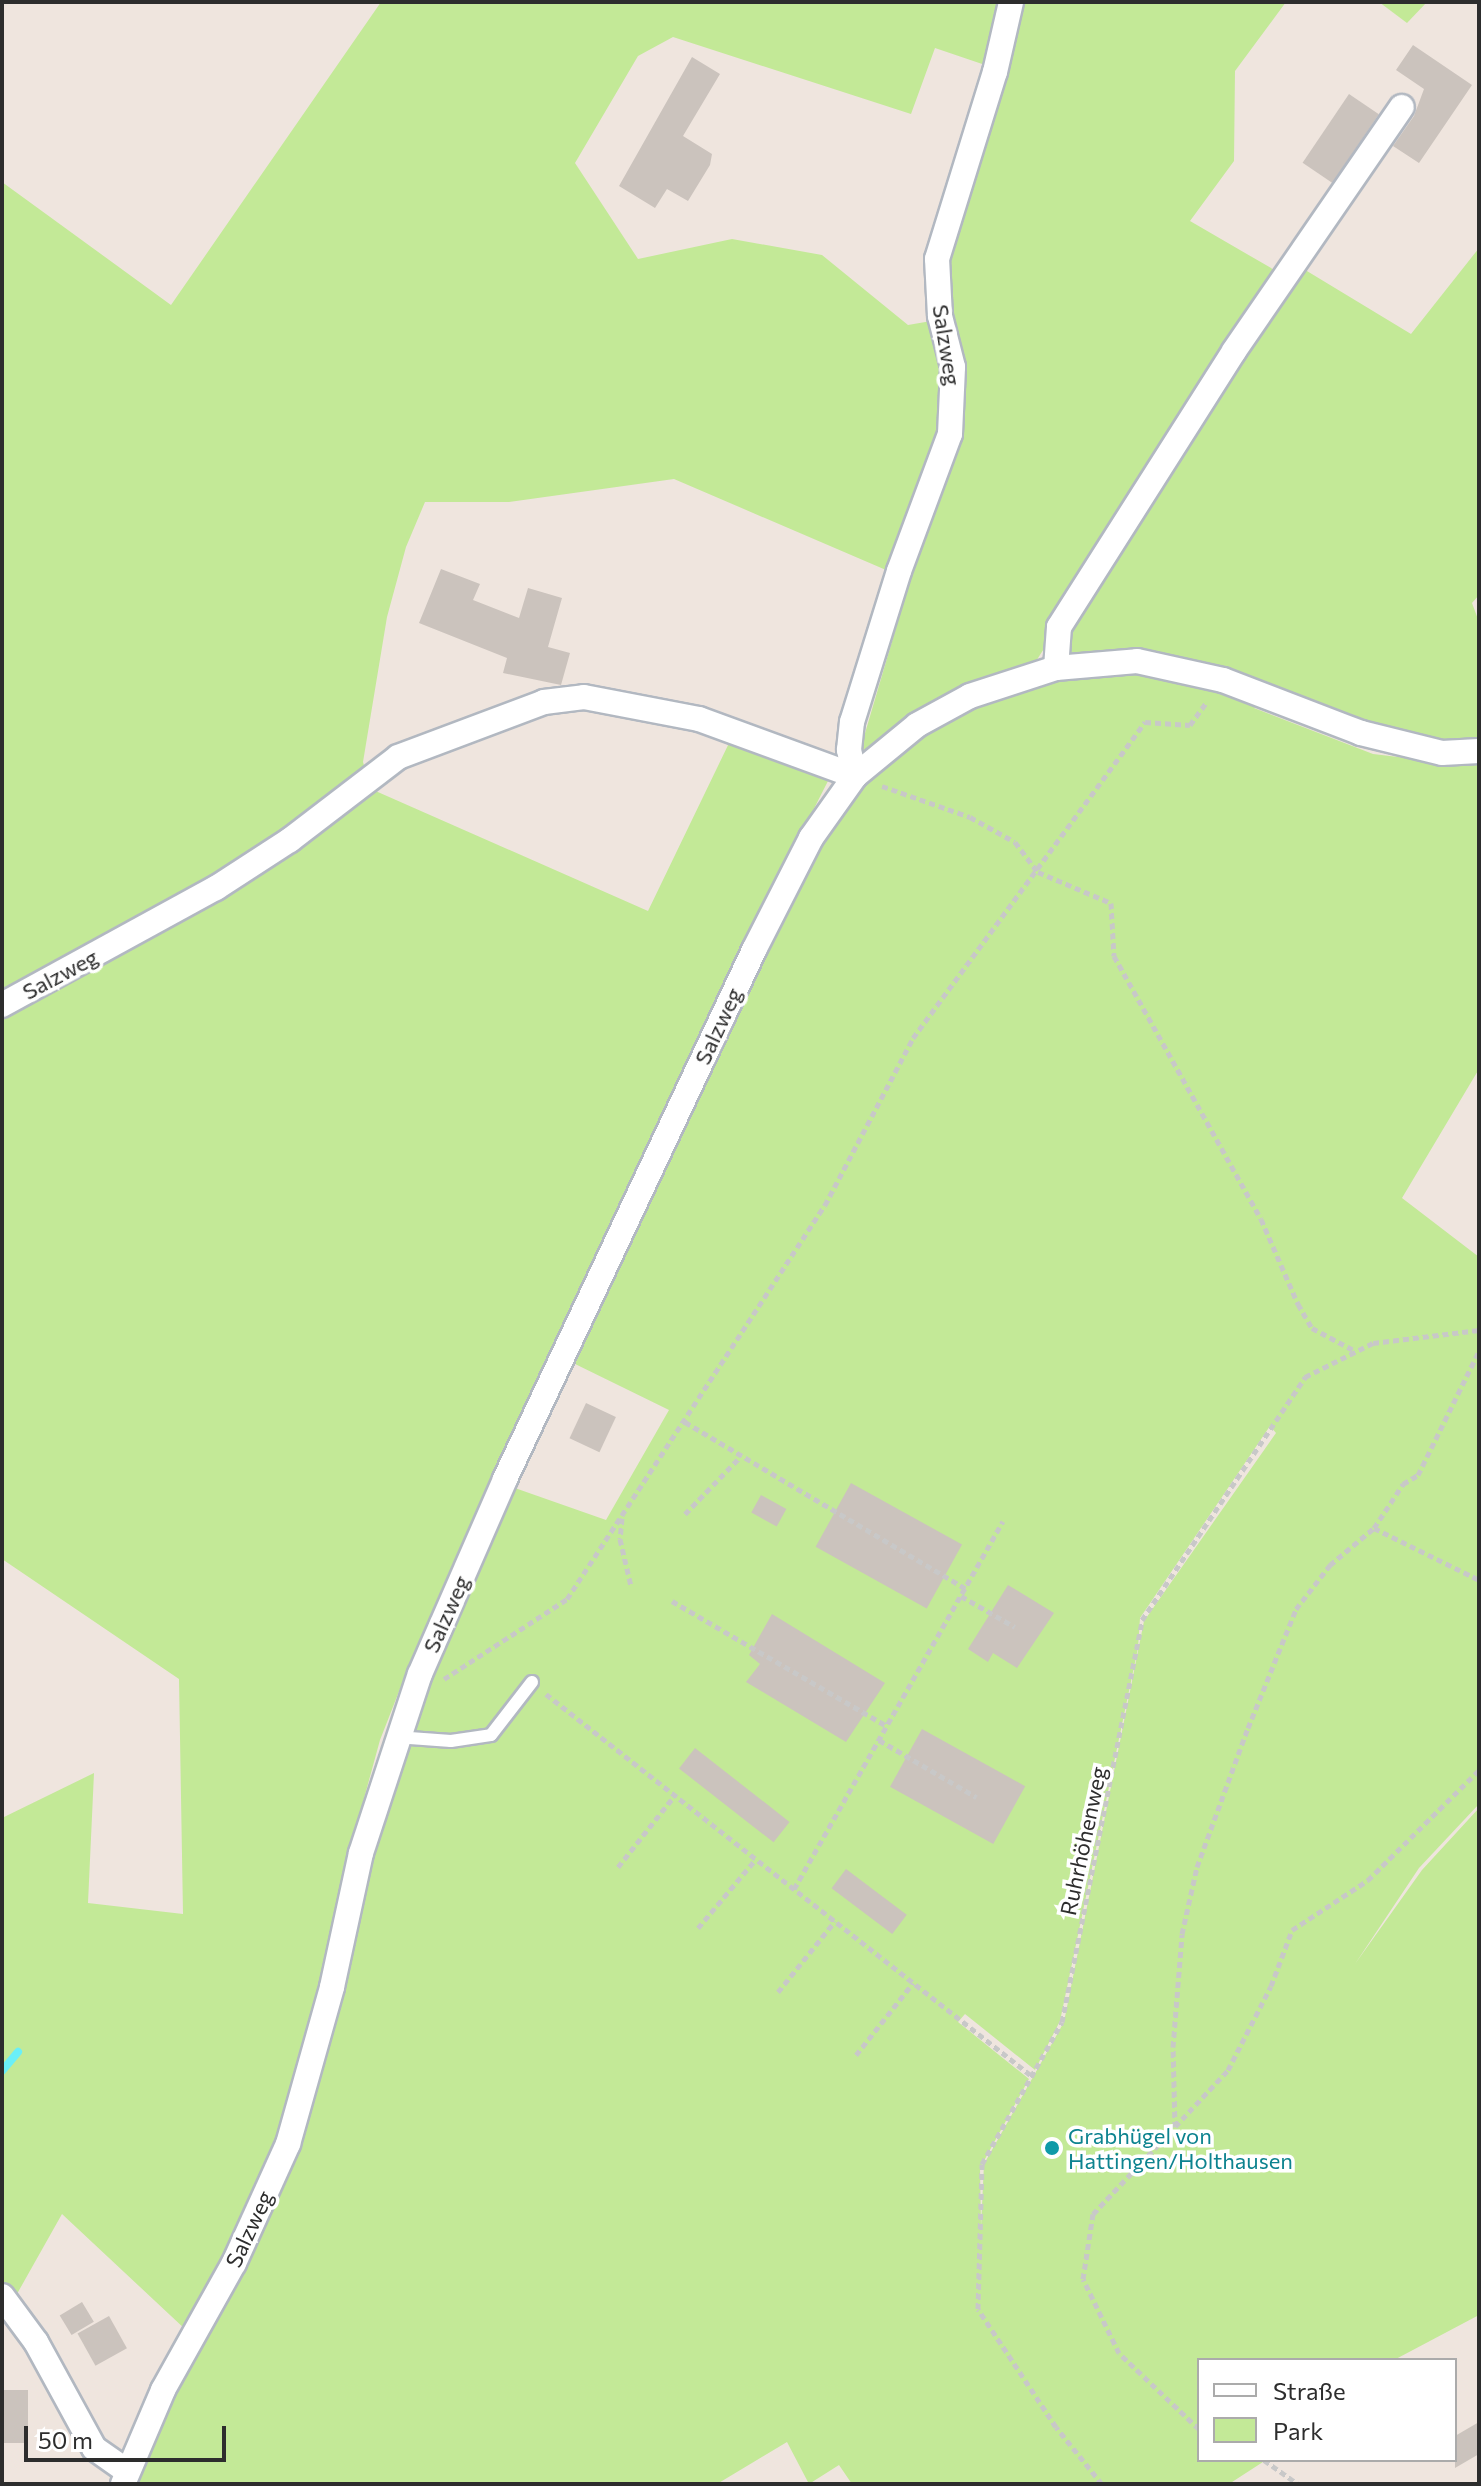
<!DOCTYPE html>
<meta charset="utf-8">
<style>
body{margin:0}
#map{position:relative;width:1481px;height:2486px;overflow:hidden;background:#efe5de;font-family:Commissioner,sans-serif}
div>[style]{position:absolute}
.green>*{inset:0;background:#c3e997}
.stream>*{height:8px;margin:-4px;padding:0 4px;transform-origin:4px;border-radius:4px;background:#6aeff8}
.building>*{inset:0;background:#cbc3bd;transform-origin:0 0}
.path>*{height:5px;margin-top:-2.5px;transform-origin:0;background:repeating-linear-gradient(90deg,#c8c8c8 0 6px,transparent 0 10px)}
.roads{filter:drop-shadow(2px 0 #b2b8c1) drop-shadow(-2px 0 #b2b8c1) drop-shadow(0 2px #b2b8c1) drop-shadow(0 -2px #b2b8c1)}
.service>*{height:12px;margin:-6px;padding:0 6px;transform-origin:6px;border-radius:6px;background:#fff}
.minor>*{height:24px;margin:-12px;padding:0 12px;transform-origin:12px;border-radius:12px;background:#fff}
.dots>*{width:22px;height:22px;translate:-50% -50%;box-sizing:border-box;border:4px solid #fff;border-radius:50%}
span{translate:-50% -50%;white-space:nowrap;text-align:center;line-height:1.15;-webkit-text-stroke:7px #fff;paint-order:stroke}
.street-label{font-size:22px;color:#2d2d2d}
.culture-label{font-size:22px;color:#0d838f}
.left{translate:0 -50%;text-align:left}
.frame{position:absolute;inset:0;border:4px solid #2d2d2d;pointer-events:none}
.legend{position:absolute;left:1197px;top:2358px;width:260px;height:104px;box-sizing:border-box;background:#fff;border:2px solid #ababab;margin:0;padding:10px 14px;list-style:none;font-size:24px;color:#2d2d2d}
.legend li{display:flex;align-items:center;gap:16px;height:40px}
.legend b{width:40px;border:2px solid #ababab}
.scale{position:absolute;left:24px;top:2426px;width:202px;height:36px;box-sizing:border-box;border:4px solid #2d2d2d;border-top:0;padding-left:10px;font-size:24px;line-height:28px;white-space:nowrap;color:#2d2d2d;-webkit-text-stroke:6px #fff;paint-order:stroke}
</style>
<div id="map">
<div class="green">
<div style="clip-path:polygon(381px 2px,1007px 2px,991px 67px,935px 48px,911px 114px,673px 37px,638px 56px,575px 163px,638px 259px,732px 239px,822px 255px,908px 325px,937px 320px,949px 413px,893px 573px,674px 479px,509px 502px,425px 502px,406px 547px,387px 617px,363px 762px,371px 789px,648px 911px,731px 739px,825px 771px,828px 781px,692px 1049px,407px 1671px,380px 1740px,348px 1857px,302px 2061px,277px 2141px,244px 2219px,186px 2330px,62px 2214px,13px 2301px,2px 2288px,2px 1818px,94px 1773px,88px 1903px,183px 1914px,179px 1679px,2px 1559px,2px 182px,171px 305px)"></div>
<div style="clip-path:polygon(1016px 2px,1286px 2px,1235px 71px,1234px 161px,1190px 221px,1283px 275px,1031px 669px,914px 720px,858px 757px,953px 434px,943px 258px)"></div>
<div style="clip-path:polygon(1379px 2px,1427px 2px,1407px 23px)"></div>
<div style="clip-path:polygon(evenodd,1479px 248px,1479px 595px,1472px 603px,1479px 622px,1479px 740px,1444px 744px,1411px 739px,1278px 694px,1254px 708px,1373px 754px,1440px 762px,1479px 759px,1479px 1069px,1402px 1198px,1479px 1257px,1479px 1804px,1419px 1868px,1355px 1964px,1422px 1870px,1479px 1808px,1479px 2315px,1394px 2360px,1199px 2360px,1199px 2460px,1266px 2460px,1229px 2484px,852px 2484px,839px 2465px,809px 2484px,787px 2442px,717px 2484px,138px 2484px,175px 2397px,262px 2226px,405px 1734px,512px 1487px,606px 1520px,669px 1410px,571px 1362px,705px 1063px,856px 774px,972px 704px,1062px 679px,1060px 630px,1297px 265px,1411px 334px,1479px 248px,1270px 1426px,1276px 1433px,1144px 1621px,1064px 2022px,984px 2164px,981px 2227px,980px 2168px,1029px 2079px,958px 2022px,965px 2014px,1035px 2070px,1060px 2021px,1138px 1648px,1140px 1618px,1270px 1426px)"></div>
</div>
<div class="stream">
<div style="left:2px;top:2071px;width:25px;rotate:-50deg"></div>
</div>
<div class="building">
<div style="clip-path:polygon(1413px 45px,1472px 85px,1419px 163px,1393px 146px,1414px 116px,1424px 89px,1396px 70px)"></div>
<div style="clip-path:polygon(692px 57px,720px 74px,683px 136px,712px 154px,710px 165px,688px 201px,667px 189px,655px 208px,619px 186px)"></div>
<div style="left:1349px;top:94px;width:36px;height:83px;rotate:34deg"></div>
<div style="clip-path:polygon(441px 569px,480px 584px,473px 600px,519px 618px,528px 588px,562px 598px,548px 647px,570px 653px,561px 685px,503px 673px,507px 658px,419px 623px)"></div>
<div style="left:586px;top:1403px;width:33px;height:39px;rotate:25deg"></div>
<div style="left:851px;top:1483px;width:127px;height:73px;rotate:29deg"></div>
<div style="left:761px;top:1495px;width:29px;height:20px;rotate:29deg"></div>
<div style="clip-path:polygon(1008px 1585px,1054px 1613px,1017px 1668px,993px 1653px,988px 1662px,968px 1649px)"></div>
<div style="clip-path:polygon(772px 1614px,885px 1683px,846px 1742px,746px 1682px,760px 1664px,749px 1655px)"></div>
<div style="left:922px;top:1729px;width:118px;height:66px;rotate:29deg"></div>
<div style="left:695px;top:1748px;width:120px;height:26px;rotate:38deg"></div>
<div style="left:846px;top:1869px;width:76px;height:24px;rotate:37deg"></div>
<div style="left:82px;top:2302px;width:23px;height:26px;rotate:59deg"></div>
<div style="left:109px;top:2316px;width:37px;height:36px;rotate:61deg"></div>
<div style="left:2px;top:2390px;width:26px;height:53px"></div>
<div style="clip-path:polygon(1479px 2422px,1479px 2454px,1455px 2468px,1455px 2436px)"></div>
</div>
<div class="path">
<div style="left:882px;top:786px;width:93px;rotate:19.4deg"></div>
<div style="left:970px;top:817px;width:51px;rotate:29.1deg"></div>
<div style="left:1015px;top:842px;width:38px;rotate:53deg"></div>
<div style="left:1038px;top:872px;width:79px;rotate:23deg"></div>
<div style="left:1111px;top:903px;width:53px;rotate:86.8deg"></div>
<div style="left:1114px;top:956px;width:301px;rotate:60.8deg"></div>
<div style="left:1261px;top:1219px;width:93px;rotate:66.5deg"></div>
<div style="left:1298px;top:1304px;width:28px;rotate:60deg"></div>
<div style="left:1312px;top:1328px;width:49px;rotate:28.1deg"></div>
<div style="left:685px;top:1422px;width:326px;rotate:30.7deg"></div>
<div style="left:685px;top:1514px;width:79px;rotate:-46deg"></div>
<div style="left:622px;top:1518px;width:21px;rotate:95deg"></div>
<div style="left:620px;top:1539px;width:48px;rotate:76.8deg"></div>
<div style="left:1374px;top:1528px;width:117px;rotate:26.3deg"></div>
<div style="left:961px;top:1596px;width:62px;rotate:29.9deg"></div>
<div style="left:672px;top:1601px;width:249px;rotate:30.2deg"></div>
<div style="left:444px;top:1679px;width:147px;rotate:-33deg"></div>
<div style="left:567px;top:1599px;width:471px;rotate:-56.8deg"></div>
<div style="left:825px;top:1205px;width:189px;rotate:-62.2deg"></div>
<div style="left:913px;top:1038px;width:392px;rotate:-53.7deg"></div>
<div style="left:1145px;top:722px;width:45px;rotate:3.8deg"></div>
<div style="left:1190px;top:725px;width:29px;rotate:-54deg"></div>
<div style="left:546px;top:1694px;width:620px;rotate:38.18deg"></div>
<div style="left:879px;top:1740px;width:113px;rotate:30.4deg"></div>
<div style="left:618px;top:1867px;width:92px;rotate:-51.6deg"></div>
<div style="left:794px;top:1889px;width:423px;rotate:-60.4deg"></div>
<div style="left:698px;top:1928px;width:90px;rotate:-50deg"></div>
<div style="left:778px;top:1992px;width:91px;rotate:-51.2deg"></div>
<div style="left:856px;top:2055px;width:92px;rotate:-51.6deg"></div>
<div style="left:1175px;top:2127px;width:80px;rotate:-91.4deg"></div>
<div style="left:1173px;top:2047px;width:113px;rotate:-85.4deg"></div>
<div style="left:1182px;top:1934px;width:69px;rotate:-77.4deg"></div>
<div style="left:1197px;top:1867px;width:148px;rotate:-69.9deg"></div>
<div style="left:1248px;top:1728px;width:128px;rotate:-68deg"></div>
<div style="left:1296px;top:1609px;width:56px;rotate:-52.3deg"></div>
<div style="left:1330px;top:1565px;width:57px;rotate:-40.1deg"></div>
<div style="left:1374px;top:1528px;width:53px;rotate:-56.6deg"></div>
<div style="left:1403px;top:1484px;width:17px;rotate:-31deg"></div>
<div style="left:1418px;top:1475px;width:138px;rotate:-63.8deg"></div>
<div style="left:1199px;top:2429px;width:110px;rotate:-136.5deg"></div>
<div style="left:1119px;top:2353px;width:82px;rotate:-115.9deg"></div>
<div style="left:1083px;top:2279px;width:66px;rotate:-81.3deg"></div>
<div style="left:1093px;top:2214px;width:197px;rotate:-46.8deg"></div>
<div style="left:1228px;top:2070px;width:94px;rotate:-62.9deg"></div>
<div style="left:1271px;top:1986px;width:60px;rotate:-69.4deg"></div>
<div style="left:1292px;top:1930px;width:91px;rotate:-33.3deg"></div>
<div style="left:1368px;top:1880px;width:156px;rotate:-44.7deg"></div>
<div style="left:1264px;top:2460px;width:42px;rotate:35.2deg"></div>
<div style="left:1102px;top:2484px;width:73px;rotate:-128.9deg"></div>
<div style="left:1056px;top:2427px;width:141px;rotate:-123.5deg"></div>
<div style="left:978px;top:2309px;width:145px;rotate:-88.4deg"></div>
<div style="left:982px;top:2164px;width:163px;rotate:-60.6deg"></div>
<div style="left:1062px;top:2022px;width:410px;rotate:-78.7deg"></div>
<div style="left:1142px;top:1620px;width:293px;rotate:-56.1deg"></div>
<div style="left:1305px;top:1377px;width:76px;rotate:-26.6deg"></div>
<div style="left:1373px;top:1343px;width:107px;rotate:-7deg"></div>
</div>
<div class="roads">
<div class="service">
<div style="left:396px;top:1737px;width:55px;rotate:4.2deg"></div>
<div style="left:451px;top:1741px;width:40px;rotate:-8.5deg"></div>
<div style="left:491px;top:1735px;width:67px;rotate:-52.3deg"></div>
</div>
<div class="minor">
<div style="left:1056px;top:668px;width:41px;rotate:-85.8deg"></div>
<div style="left:1059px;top:627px;width:327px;rotate:-57.6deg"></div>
<div style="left:1234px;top:351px;width:296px;rotate:-55.5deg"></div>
<div style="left:855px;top:776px;width:27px;rotate:-103deg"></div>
<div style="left:849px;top:750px;width:28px;rotate:-84deg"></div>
<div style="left:852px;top:722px;width:158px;rotate:-72.7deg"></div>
<div style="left:899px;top:571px;width:146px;rotate:-69.6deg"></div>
<div style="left:950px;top:434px;width:67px;rotate:-87.4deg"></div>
<div style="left:953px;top:367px;width:53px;rotate:-104.3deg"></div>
<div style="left:940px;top:316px;width:57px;rotate:-93deg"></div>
<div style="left:937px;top:259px;width:196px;rotate:-72.8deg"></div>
<div style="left:995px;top:72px;width:72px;rotate:-77.1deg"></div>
<div style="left:2px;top:1005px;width:244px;rotate:-28.7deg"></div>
<div style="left:216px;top:888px;width:88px;rotate:-33deg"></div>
<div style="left:290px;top:840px;width:136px;rotate:-37.5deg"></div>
<div style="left:398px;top:757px;width:156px;rotate:-20.6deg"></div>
<div style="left:544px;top:702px;width:40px;rotate:-7.1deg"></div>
<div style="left:584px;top:697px;width:117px;rotate:10.8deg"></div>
<div style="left:699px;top:719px;width:166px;rotate:20.1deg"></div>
<div style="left:2px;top:2296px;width:57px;rotate:53.5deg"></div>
<div style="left:36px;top:2342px;width:121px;rotate:61.3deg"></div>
<div style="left:94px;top:2448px;width:39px;rotate:35deg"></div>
<div style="left:123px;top:2484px;width:102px;rotate:-66.9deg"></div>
<div style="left:163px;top:2390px;width:145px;rotate:-60.8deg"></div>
<div style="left:234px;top:2263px;width:131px;rotate:-65.6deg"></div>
<div style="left:288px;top:2144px;width:163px;rotate:-74.3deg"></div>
<div style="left:332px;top:1987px;width:137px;rotate:-77.8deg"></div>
<div style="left:361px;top:1853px;width:188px;rotate:-71.8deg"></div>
<div style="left:420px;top:1674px;width:213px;rotate:-66.4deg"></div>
<div style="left:505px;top:1479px;width:585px;rotate:-64.79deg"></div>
<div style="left:754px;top:950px;width:126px;rotate:-63deg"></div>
<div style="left:811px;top:838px;width:76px;rotate:-54.6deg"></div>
<div style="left:855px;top:776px;width:80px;rotate:-39.4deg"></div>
<div style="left:917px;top:725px;width:60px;rotate:-28.7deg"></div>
<div style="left:970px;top:696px;width:90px;rotate:-18deg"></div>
<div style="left:1056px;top:668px;width:81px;rotate:-4.9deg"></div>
<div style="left:1137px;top:661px;width:88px;rotate:12.5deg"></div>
<div style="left:1223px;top:680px;width:148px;rotate:21deg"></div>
<div style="left:1361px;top:733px;width:83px;rotate:13.9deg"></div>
<div style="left:1442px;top:753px;width:37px;rotate:-3deg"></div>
</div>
</div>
<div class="dots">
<div style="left:1052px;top:2148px;background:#0f9aa8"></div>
</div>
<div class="street-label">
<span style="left:947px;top:345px;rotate:81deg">Salzweg</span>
<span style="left:60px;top:974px;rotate:-28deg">Salzweg</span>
<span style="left:718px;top:1026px;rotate:-65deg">Salzweg</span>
<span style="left:446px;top:1614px;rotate:-66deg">Salzweg</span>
<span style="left:1083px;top:1841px;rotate:-78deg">Ruhrhöhenweg</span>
<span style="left:249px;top:2229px;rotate:-65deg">Salzweg</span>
</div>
<div class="culture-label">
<span class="left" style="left:1068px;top:2148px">Grabhügel von<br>Hattingen/Holthausen</span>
</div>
<div class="frame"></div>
<ul class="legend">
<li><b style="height:10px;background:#fff"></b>Straße</li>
<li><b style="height:22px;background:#c3e997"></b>Park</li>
</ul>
<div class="scale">50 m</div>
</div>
